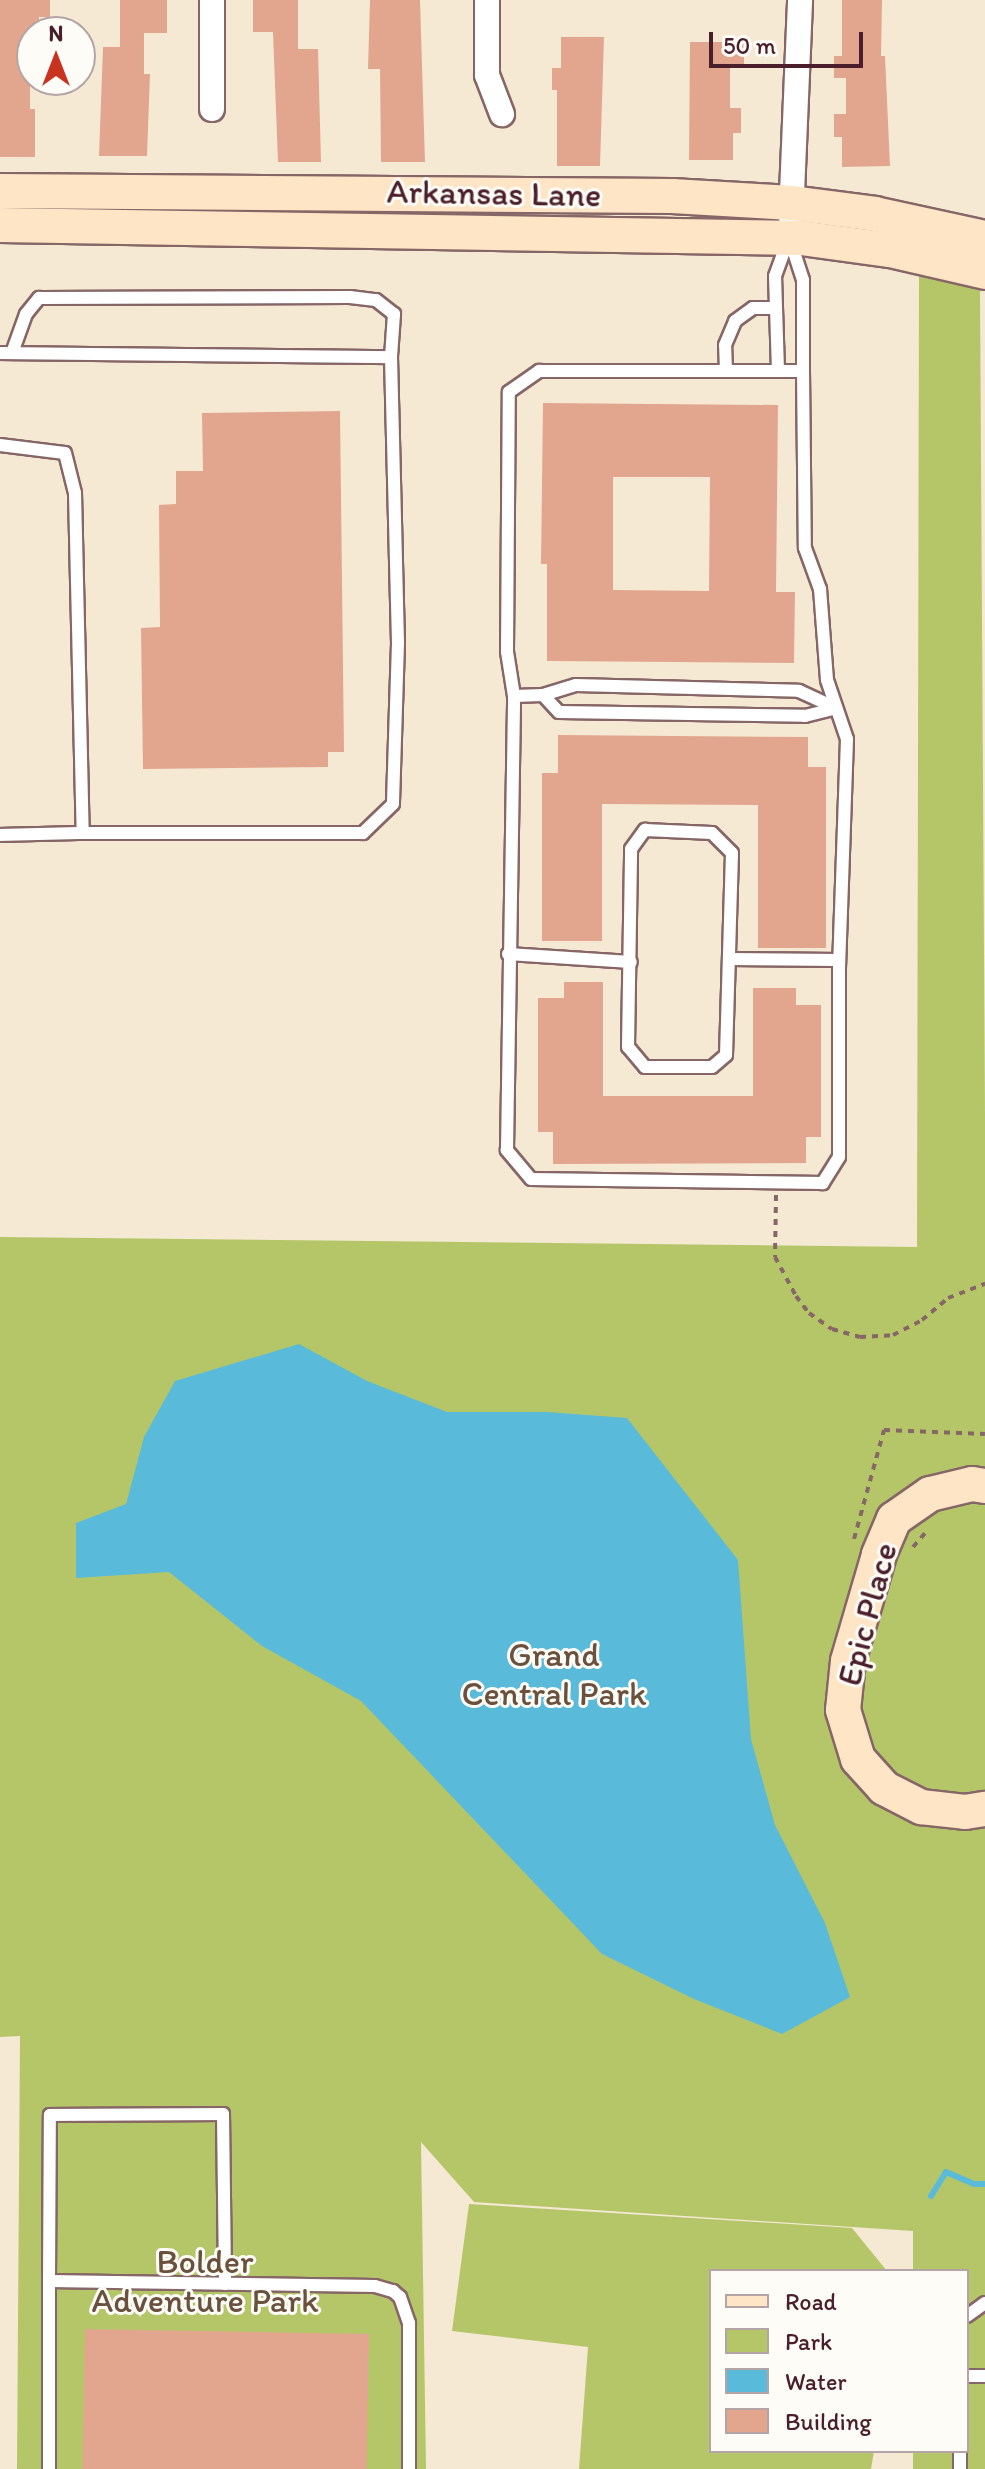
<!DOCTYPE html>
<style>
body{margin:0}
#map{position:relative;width:985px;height:2469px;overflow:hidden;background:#f5e9d3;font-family:Itim,sans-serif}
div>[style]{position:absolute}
.green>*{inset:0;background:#b5c669}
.water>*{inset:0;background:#5abad9}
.stream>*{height:6px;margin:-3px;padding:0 3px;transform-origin:3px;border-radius:3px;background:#5abad9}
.building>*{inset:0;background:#e2a68e;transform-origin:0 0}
.path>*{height:4px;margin-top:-2px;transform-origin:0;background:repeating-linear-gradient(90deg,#866666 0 6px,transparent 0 12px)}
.roads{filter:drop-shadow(2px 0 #866666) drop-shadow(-2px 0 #866666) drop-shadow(0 2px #866666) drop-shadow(0 -2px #866666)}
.lane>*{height:12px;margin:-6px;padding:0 6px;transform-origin:6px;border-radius:6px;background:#fff}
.street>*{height:24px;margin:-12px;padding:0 12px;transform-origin:12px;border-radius:12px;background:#fff}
.secondary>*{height:34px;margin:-17px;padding:0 17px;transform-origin:17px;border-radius:17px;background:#fde5c5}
span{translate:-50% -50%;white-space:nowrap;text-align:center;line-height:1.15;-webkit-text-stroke:6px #fdfcf7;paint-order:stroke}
.street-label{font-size:34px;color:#4a1f2b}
.park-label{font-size:34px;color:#6a513e}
.legend{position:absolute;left:709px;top:2269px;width:260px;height:184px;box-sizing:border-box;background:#fdfcf7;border:2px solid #b5a4a5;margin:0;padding:10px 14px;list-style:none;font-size:24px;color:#4a1f2b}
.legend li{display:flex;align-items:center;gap:16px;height:40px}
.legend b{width:40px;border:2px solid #b5a4a5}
.north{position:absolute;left:16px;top:16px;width:80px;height:80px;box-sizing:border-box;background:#fdfcf7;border:2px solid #b5a4a5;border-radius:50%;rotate:0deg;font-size:22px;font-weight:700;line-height:32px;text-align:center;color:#4a1f2b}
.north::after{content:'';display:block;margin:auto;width:28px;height:36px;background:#c8321e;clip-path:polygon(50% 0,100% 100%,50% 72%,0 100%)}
.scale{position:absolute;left:709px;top:32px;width:154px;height:36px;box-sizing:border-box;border:4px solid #4a1f2b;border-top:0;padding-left:10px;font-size:24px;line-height:28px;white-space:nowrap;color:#4a1f2b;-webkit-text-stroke:6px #fdfcf7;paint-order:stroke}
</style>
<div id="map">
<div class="green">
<div style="clip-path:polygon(919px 272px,980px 290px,985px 1113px,985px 2469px,913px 2469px,913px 2451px,967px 2451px,967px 2271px,913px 2271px,913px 2231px,474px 2202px,421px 2142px,426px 2469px,17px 2469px,20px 2036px,0 2037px,0 1237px,917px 1247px)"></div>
<div style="clip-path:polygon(469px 2204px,852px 2228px,887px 2271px,711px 2271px,711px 2451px,874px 2451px,871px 2469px,579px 2469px,588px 2347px,452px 2331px)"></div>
</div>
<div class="water">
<div style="clip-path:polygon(299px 1344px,367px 1381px,447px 1412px,547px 1412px,627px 1418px,738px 1560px,751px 1739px,775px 1825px,825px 1923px,850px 1997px,782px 2034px,694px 1999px,602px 1954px,361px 1701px,262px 1646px,169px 1572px,76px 1578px,76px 1523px,126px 1504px,144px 1437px,175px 1381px)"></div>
</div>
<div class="stream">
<div style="left:931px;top:2196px;width:28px;rotate:-58deg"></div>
<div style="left:946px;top:2172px;width:30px;rotate:23deg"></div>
<div style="left:974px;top:2184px;width:11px"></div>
</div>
<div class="building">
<div style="clip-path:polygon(0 0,50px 0,50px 17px,39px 17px,39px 30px,30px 30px,30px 109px,35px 109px,35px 157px,0 157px)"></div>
<div style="clip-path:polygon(120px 0,167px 0,167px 33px,144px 33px,144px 74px,150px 74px,147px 156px,99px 156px,103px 47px,120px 47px)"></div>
<div style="clip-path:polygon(253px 0,298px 0,298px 49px,318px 49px,321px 162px,278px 162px,273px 32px,253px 32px)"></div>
<div style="clip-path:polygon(370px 0,420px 0,425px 162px,381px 162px,380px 69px,368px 69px)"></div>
<div style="clip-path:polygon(842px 0,882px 0,881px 56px,885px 56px,890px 166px,842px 167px,842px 137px,834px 137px,834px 114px,846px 114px,846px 78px,834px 78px,834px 56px,842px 56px)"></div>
<div style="clip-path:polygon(561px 37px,604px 37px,600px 166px,557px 166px,557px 90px,552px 90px,552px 68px,561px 68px)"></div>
<div style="clip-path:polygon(690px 42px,744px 42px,744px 65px,730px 65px,730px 108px,741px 108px,741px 133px,733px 133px,733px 160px,689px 160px)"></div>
<div style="clip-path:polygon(evenodd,543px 403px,778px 405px,776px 592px,795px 592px,794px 663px,547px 661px,547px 564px,541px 564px,543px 403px,613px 477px,710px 477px,709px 591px,613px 590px,613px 477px)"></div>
<div style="clip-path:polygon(340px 411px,344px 752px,328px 752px,328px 767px,143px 769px,141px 628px,160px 627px,159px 505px,176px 504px,176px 471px,203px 471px,202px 413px)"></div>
<div style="clip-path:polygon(558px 735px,808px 737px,808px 767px,826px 767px,826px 948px,758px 948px,758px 805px,602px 804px,602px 941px,542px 941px,542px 773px,558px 773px)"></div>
<div style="clip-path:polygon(564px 982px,603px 982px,603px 1096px,753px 1096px,753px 988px,796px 988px,796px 1005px,821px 1005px,821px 1137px,806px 1137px,806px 1163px,553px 1164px,553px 1132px,538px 1132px,538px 998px,564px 998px)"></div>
<div style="left:85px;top:2329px;width:284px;height:140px;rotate:1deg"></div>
</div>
<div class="path">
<div style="left:776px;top:1195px;width:62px;rotate:90.9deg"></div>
<div style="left:775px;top:1257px;width:44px;rotate:61.7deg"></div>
<div style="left:796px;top:1296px;width:21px;rotate:53deg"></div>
<div style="left:809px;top:1313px;width:28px;rotate:35deg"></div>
<div style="left:832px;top:1329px;width:29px;rotate:16deg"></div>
<div style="left:860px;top:1337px;width:33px;rotate:-3deg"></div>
<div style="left:893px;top:1335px;width:33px;rotate:-27deg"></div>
<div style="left:922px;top:1320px;width:34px;rotate:-40deg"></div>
<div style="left:948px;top:1298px;width:40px;rotate:-21deg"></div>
<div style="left:854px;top:1539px;width:113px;rotate:-74.6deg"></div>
<div style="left:884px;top:1430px;width:101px;rotate:2.3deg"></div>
<div style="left:913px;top:1547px;width:23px;rotate:-49deg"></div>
</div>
<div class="roads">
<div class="lane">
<div style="left:790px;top:240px;width:42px;rotate:72deg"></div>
<div style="left:803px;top:280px;width:91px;rotate:90deg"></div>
<div style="left:0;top:353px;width:391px;rotate:0.6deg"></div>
<div style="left:391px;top:357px;width:286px;rotate:88.6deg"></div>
<div style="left:398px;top:643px;width:161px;rotate:91.8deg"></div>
<div style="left:393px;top:804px;width:42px;rotate:136deg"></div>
<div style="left:363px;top:833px;width:280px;rotate:180deg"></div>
<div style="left:12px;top:353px;width:41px;rotate:-70.3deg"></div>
<div style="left:26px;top:314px;width:21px;rotate:-51deg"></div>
<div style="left:39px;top:298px;width:311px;rotate:-0.2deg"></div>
<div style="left:350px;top:297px;width:26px;rotate:7deg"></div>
<div style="left:376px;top:300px;width:23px;rotate:38deg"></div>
<div style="left:394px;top:314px;width:43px;rotate:94deg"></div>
<div style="left:539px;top:371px;width:264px"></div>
<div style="left:803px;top:371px;width:177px;rotate:89.4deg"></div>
<div style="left:805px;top:548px;width:44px;rotate:69.9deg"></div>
<div style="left:820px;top:589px;width:91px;rotate:85.6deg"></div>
<div style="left:827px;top:680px;width:62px;rotate:71.3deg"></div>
<div style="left:847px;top:739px;width:228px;rotate:92deg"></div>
<div style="left:839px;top:967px;width:190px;rotate:90deg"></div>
<div style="left:839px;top:1157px;width:31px;rotate:122deg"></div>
<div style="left:823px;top:1183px;width:292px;rotate:-179.2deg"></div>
<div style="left:531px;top:1179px;width:38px;rotate:-130deg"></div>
<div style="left:507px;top:1150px;width:454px;rotate:-89.1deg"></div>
<div style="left:514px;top:696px;width:45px;rotate:-99deg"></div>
<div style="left:507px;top:652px;width:260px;rotate:-89.6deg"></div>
<div style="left:509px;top:392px;width:37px;rotate:-35deg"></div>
<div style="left:726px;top:371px;width:26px;rotate:-92deg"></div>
<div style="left:725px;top:345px;width:26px;rotate:-67deg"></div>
<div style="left:735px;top:321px;width:22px;rotate:-36deg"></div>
<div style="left:753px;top:308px;width:22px"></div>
<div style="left:778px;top:371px;width:95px;rotate:-91.8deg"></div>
<div style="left:775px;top:276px;width:37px;rotate:-70deg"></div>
<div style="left:0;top:445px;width:65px;rotate:7deg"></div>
<div style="left:65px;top:453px;width:41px;rotate:76deg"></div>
<div style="left:75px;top:493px;width:340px;rotate:88.7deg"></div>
<div style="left:83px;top:833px;width:83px;rotate:178.6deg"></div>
<div style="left:543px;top:695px;width:23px;rotate:47deg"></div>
<div style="left:559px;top:712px;width:246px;rotate:0.9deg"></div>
<div style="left:805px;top:716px;width:32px;rotate:-14deg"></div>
<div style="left:514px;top:696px;width:29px;rotate:-2deg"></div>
<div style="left:543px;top:695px;width:34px;rotate:-17deg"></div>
<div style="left:576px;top:685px;width:223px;rotate:1.5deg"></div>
<div style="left:799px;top:691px;width:41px;rotate:24.7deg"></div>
<div style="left:645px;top:830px;width:67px;rotate:2.6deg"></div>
<div style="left:712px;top:833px;width:28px;rotate:45deg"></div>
<div style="left:732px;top:853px;width:202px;rotate:91.7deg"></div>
<div style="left:726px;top:1055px;width:18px;rotate:139deg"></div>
<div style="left:712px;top:1067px;width:67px;rotate:180deg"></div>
<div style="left:645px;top:1067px;width:26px;rotate:-130deg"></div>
<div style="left:628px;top:1047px;width:198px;rotate:-89.1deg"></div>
<div style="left:631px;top:849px;width:24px;rotate:-54deg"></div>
<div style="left:508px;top:954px;width:123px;rotate:3.7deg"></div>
<div style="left:729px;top:959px;width:110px;rotate:0.5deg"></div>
<div style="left:49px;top:2281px;width:166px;rotate:-89.7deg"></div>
<div style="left:50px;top:2115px;width:173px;rotate:-0.3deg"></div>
<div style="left:223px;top:2114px;width:170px;rotate:89.3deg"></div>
<div style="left:967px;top:2316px;width:22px;rotate:-36deg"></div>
<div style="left:967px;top:2376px;width:18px"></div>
<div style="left:49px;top:2469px;width:188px;rotate:-90deg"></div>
<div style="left:49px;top:2281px;width:326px;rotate:0.9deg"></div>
<div style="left:375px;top:2286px;width:19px;rotate:16deg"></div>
<div style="left:393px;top:2291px;width:9px;rotate:41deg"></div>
<div style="left:400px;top:2297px;width:28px;rotate:71deg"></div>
<div style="left:409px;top:2323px;width:146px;rotate:90deg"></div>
<div style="left:960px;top:2469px;width:18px;rotate:-90deg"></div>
</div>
<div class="street">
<div style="left:212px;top:0;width:109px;rotate:90deg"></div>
<div style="left:487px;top:0;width:75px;rotate:90deg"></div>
<div style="left:487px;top:75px;width:42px;rotate:69deg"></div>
<div style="left:791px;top:217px;width:217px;rotate:-87.6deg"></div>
</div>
<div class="secondary">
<div style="left:0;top:191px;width:672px;rotate:0.43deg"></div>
<div style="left:672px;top:196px;width:120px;rotate:3.3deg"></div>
<div style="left:792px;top:203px;width:84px;rotate:7.5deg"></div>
<div style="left:875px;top:214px;width:113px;rotate:12.3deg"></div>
<div style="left:0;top:225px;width:801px;rotate:0.93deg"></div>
<div style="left:801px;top:238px;width:90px;rotate:7.7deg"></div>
<div style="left:890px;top:250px;width:98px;rotate:13deg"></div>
<div style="left:985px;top:1486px;width:13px;rotate:-171deg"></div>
<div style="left:972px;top:1484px;width:43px;rotate:166.6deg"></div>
<div style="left:930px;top:1494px;width:44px;rotate:145.2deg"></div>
<div style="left:894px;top:1519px;width:39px;rotate:113deg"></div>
<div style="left:879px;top:1555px;width:110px;rotate:106.3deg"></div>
<div style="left:848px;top:1661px;width:49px;rotate:95.8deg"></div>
<div style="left:843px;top:1710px;width:51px;rotate:73deg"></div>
<div style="left:858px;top:1759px;width:39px;rotate:48deg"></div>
<div style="left:884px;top:1788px;width:42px;rotate:27.2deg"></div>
<div style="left:921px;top:1807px;width:44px;rotate:6.5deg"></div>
<div style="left:965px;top:1812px;width:20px;rotate:-9deg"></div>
</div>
</div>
<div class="street-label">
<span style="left:494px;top:193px;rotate:1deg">Arkansas Lane</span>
<span style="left:867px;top:1614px;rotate:-75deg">Epic Place</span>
</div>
<div class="park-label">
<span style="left:554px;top:1674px">Grand<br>Central Park</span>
<span style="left:205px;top:2281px">Bolder<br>Adventure Park</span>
</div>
<ul class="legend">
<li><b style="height:10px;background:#fde5c5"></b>Road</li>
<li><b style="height:22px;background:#b5c669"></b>Park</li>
<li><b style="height:22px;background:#5abad9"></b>Water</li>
<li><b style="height:22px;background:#e2a68e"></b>Building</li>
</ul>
<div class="north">N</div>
<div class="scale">50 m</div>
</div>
